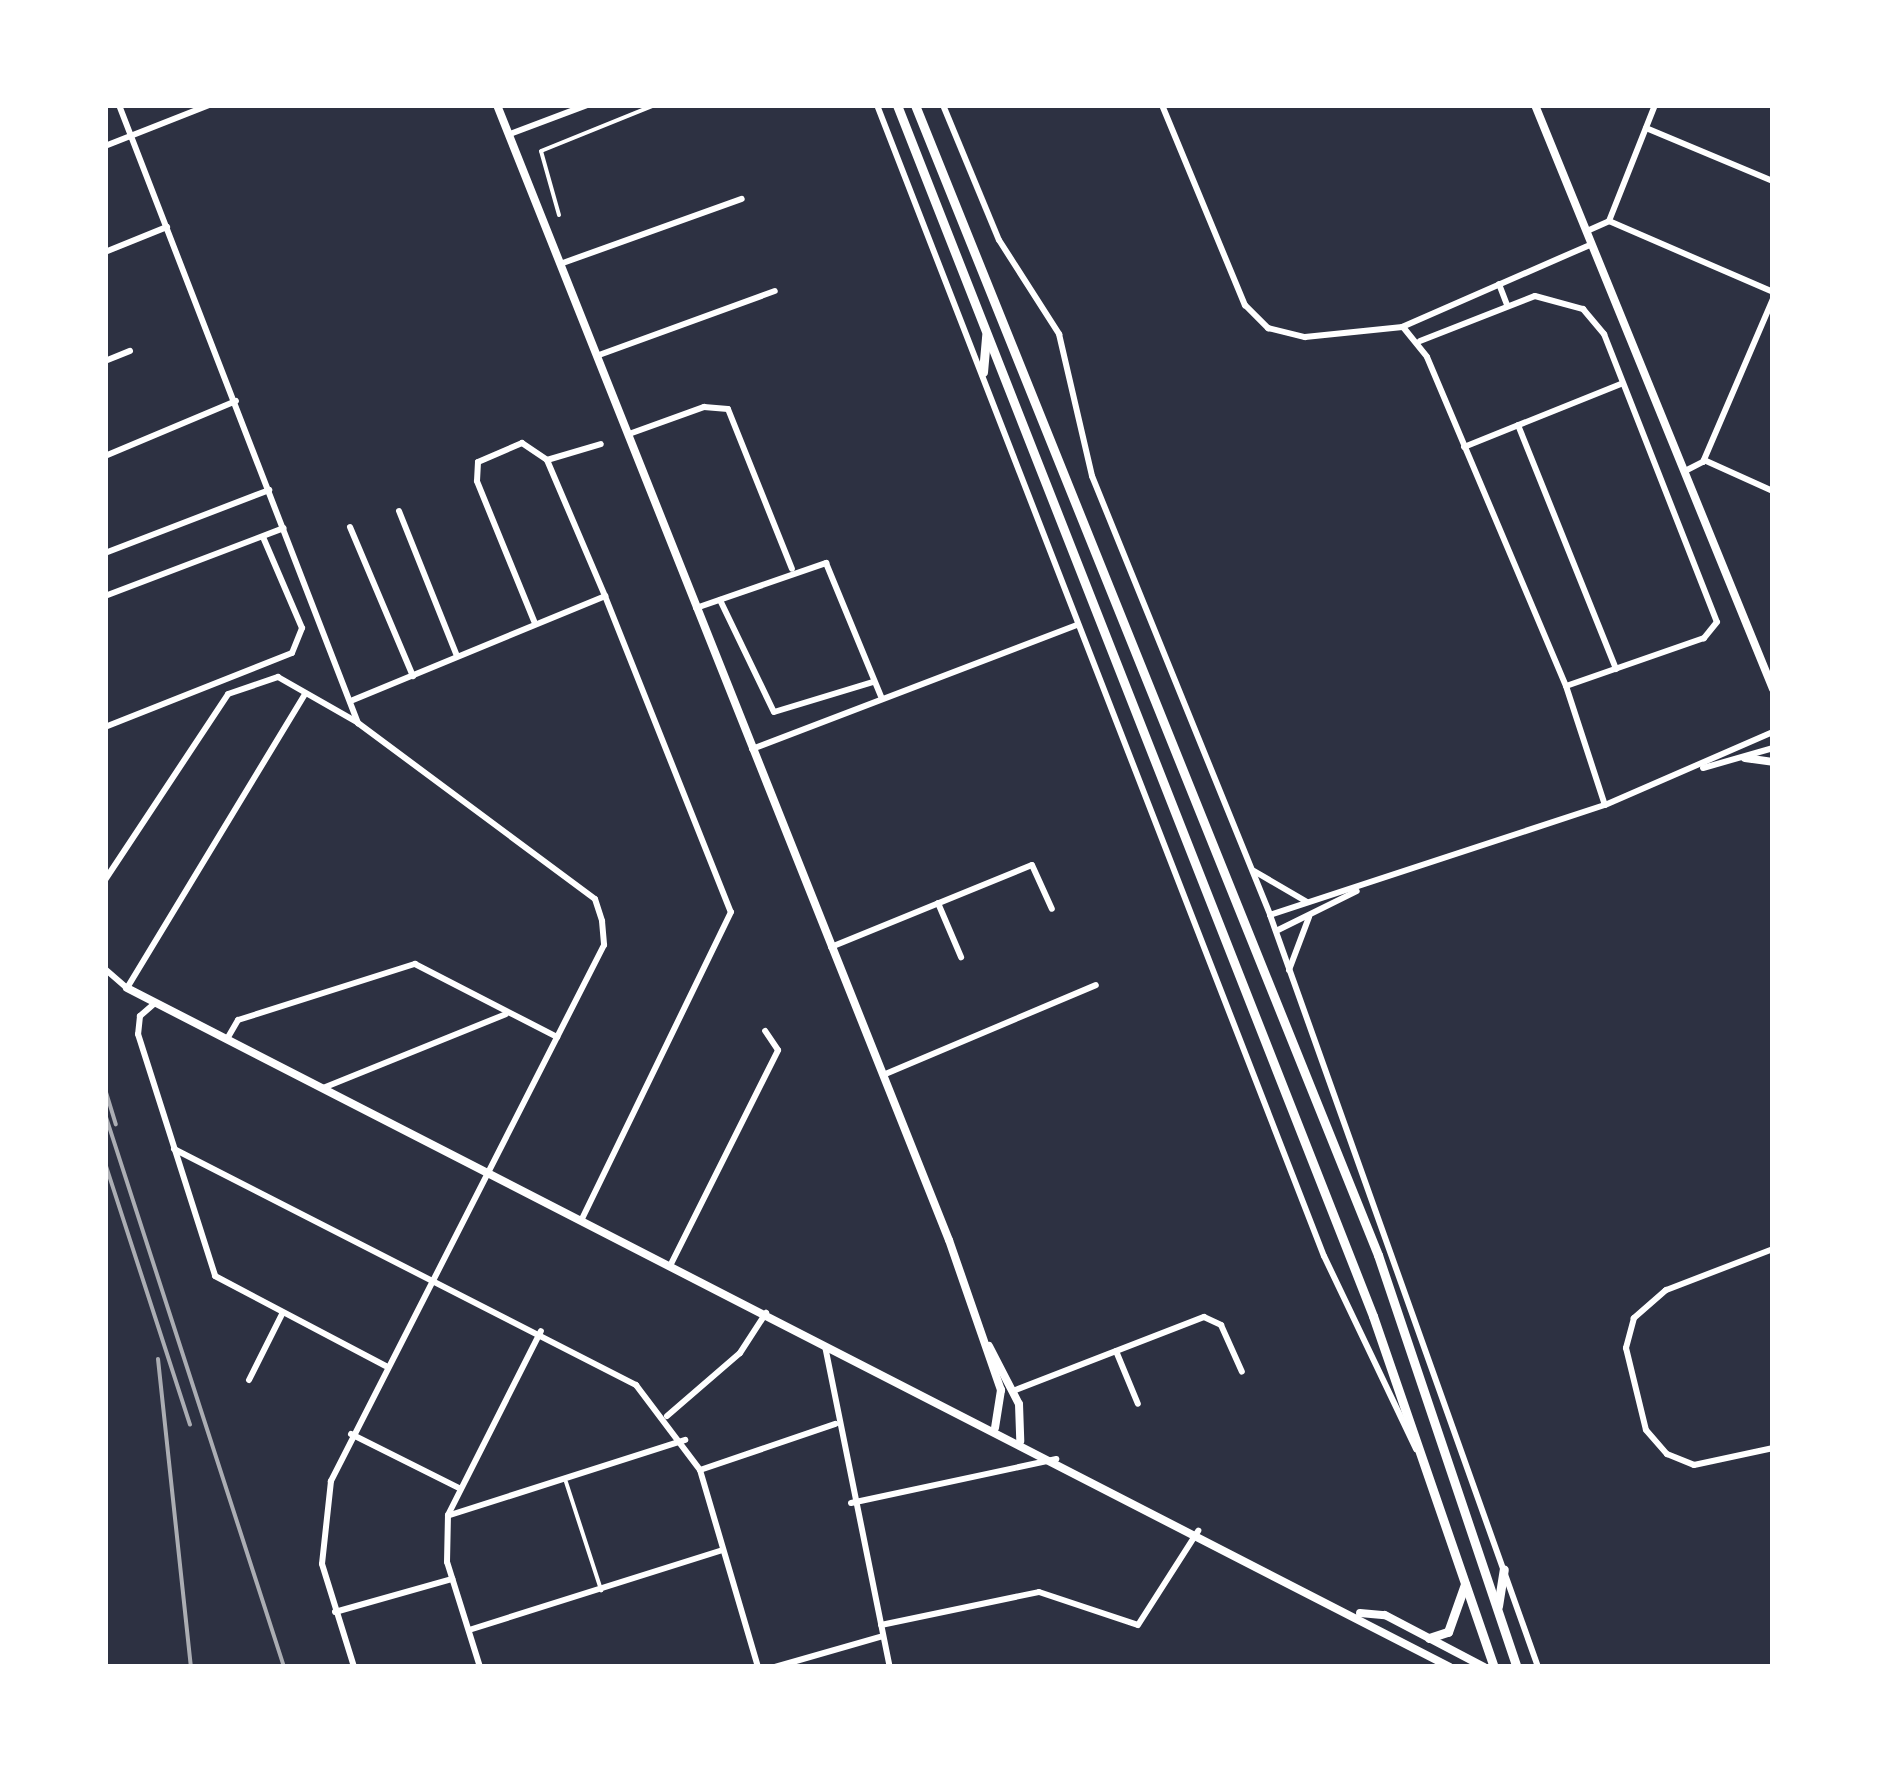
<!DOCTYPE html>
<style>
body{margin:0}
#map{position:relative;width:1878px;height:1772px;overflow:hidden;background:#2d3142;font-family:Karla,sans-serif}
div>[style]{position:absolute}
.service>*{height:4px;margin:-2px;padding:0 2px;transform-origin:2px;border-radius:2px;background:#fff}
.minor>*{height:6px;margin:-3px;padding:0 3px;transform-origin:3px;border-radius:3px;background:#fff}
.tertiary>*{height:8px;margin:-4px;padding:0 4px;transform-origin:4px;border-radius:4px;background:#fff}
.secondary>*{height:9px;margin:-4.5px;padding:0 4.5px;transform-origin:4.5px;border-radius:4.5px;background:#fff}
.rail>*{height:4px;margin:-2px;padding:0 2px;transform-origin:2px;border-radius:2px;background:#abadb3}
span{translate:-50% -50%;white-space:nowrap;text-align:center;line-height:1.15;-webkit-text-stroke:10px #fff;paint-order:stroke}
.frame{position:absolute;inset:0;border:108px solid #fff;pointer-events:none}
</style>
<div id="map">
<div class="service">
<div style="left:559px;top:215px;width:66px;rotate:-105.7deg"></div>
<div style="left:541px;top:151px;width:123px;rotate:-22deg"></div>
<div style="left:566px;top:1482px;width:114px;rotate:72deg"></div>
</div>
<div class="minor">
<div style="left:119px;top:105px;width:663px;rotate:68.86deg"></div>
<div style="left:358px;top:723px;width:295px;rotate:36.6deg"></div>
<div style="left:595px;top:899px;width:23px;rotate:72deg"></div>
<div style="left:602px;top:921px;width:24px;rotate:85deg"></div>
<div style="left:604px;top:945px;width:602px;rotate:116.99deg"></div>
<div style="left:331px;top:1481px;width:83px;rotate:96.2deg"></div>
<div style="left:322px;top:1564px;width:108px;rotate:72.7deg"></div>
<div style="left:877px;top:105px;width:1235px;rotate:68.78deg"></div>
<div style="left:1324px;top:1256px;width:214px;rotate:64.5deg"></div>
<div style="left:943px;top:105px;width:146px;rotate:67.5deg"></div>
<div style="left:999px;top:240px;width:112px;rotate:57.4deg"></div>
<div style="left:1059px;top:334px;width:146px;rotate:76.9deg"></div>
<div style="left:1092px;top:476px;width:474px;rotate:67.9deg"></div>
<div style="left:1270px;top:915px;width:798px;rotate:70.38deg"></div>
<div style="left:1162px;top:105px;width:217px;rotate:67.5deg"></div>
<div style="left:1245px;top:305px;width:33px;rotate:45deg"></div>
<div style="left:1268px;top:328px;width:38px;rotate:14deg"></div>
<div style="left:1305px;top:337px;width:98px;rotate:-5.9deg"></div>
<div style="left:1402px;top:327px;width:207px;rotate:-23.6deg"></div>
<div style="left:1646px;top:128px;width:138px;rotate:22.7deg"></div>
<div style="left:510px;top:134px;width:82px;rotate:-20.6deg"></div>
<div style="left:105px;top:146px;width:112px;rotate:-21.5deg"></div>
<div style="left:1609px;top:221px;width:125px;rotate:-68.4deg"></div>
<div style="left:1587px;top:231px;width:24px;rotate:-24deg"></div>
<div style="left:1609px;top:221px;width:179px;rotate:23.4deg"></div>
<div style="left:105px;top:252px;width:67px;rotate:-22deg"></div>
<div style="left:560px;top:264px;width:193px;rotate:-19.7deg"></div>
<div style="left:1499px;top:284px;width:22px;rotate:69deg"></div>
<div style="left:1403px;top:327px;width:38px;rotate:51deg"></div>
<div style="left:1427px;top:357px;width:357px;rotate:67.1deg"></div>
<div style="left:1566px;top:686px;width:125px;rotate:71.9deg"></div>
<div style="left:1420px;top:341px;width:123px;rotate:-21.4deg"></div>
<div style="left:1535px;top:296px;width:50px;rotate:15.2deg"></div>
<div style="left:1583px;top:309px;width:33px;rotate:50deg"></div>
<div style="left:1604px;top:334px;width:309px;rotate:68.6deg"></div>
<div style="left:1717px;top:622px;width:21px;rotate:129deg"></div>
<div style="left:1704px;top:638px;width:146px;rotate:160.8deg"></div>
<div style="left:599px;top:355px;width:187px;rotate:-20deg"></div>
<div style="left:105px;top:361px;width:27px;rotate:-22deg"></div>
<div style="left:1518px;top:425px;width:263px;rotate:68.1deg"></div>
<div style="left:629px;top:434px;width:80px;rotate:-19.8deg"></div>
<div style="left:704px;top:407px;width:24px;rotate:5deg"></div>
<div style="left:728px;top:409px;width:172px;rotate:68.2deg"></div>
<div style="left:1464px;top:447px;width:169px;rotate:-21.9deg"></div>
<div style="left:105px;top:456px;width:142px;rotate:-22.8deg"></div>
<div style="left:547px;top:460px;width:56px;rotate:-16.5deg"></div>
<div style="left:1704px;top:460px;width:76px;rotate:24.2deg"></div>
<div style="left:1685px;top:471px;width:20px;rotate:-27deg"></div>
<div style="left:1703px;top:462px;width:177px;rotate:-66.8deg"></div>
<div style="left:399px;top:511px;width:156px;rotate:68.2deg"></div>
<div style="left:350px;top:527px;width:162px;rotate:67.1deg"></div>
<div style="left:105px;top:553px;width:176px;rotate:-21deg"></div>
<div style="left:105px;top:596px;width:191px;rotate:-20.8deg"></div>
<div style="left:720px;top:600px;width:124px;rotate:64.3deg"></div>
<div style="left:774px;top:712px;width:103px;rotate:-16.9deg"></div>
<div style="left:696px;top:608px;width:138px;rotate:-19.1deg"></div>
<div style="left:826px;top:563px;width:147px;rotate:67.6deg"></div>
<div style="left:534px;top:621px;width:151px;rotate:-112.2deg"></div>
<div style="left:477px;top:481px;width:19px;rotate:-87deg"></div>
<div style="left:478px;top:462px;width:48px;rotate:-23.4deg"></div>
<div style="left:522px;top:443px;width:30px;rotate:34deg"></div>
<div style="left:547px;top:460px;width:148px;rotate:66.9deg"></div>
<div style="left:353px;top:700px;width:273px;rotate:-22.4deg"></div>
<div style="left:605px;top:596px;width:340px;rotate:68.3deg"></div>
<div style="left:731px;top:912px;width:341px;rotate:115.9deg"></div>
<div style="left:105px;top:727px;width:201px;rotate:-21.6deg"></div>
<div style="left:292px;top:653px;width:27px;rotate:-68deg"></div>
<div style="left:302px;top:628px;width:99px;rotate:-113.2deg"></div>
<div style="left:752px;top:749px;width:347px;rotate:-20.9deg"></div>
<div style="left:1703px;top:768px;width:73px;rotate:-15.9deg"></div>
<div style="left:1254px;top:871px;width:61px;rotate:30.3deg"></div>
<div style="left:105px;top:880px;width:223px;rotate:-56.5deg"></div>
<div style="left:228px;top:694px;width:53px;rotate:-18.8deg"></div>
<div style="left:278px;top:677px;width:91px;rotate:29.7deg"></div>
<div style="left:938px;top:903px;width:59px;rotate:66.9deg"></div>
<div style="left:1270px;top:915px;width:353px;rotate:-18.2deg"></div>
<div style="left:1605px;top:805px;width:183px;rotate:-23.5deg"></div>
<div style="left:1276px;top:931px;width:90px;rotate:-26.3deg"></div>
<div style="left:831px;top:947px;width:217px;rotate:-22.2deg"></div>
<div style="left:1032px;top:865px;width:48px;rotate:65.6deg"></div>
<div style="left:105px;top:969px;width:29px;rotate:41deg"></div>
<div style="left:127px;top:988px;width:344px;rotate:-58.8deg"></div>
<div style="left:1289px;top:970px;width:57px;rotate:-69.3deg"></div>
<div style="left:155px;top:1003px;width:20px;rotate:139deg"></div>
<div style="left:140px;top:1016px;width:18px;rotate:96deg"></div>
<div style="left:138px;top:1034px;width:254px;rotate:72.3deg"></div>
<div style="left:215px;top:1276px;width:193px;rotate:27.8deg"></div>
<div style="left:227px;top:1039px;width:22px;rotate:-60deg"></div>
<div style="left:238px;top:1020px;width:186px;rotate:-17.6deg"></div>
<div style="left:415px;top:964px;width:160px;rotate:27.2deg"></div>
<div style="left:883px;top:1075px;width:231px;rotate:-22.9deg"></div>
<div style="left:323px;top:1088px;width:197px;rotate:-22deg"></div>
<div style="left:174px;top:1149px;width:519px;rotate:27.06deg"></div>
<div style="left:636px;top:1385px;width:106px;rotate:53deg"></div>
<div style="left:700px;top:1470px;width:205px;rotate:73.6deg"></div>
<div style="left:1773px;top:1249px;width:115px;rotate:159deg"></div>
<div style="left:1666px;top:1290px;width:43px;rotate:138.8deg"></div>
<div style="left:1634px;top:1318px;width:31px;rotate:105deg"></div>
<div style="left:1626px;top:1348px;width:84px;rotate:76.3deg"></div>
<div style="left:1646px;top:1430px;width:32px;rotate:49deg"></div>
<div style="left:1667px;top:1454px;width:29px;rotate:22deg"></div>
<div style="left:1694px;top:1465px;width:81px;rotate:-12.1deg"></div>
<div style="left:671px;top:1264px;width:239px;rotate:-63.4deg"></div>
<div style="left:778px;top:1050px;width:23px;rotate:-124deg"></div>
<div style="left:825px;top:1346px;width:328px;rotate:78.6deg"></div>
<div style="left:1116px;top:1351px;width:57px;rotate:67.5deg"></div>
<div style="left:249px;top:1380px;width:74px;rotate:-63.4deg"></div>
<div style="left:1013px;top:1391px;width:205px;rotate:-21.2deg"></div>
<div style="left:1204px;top:1317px;width:19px;rotate:25deg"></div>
<div style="left:1221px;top:1325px;width:51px;rotate:65.9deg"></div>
<div style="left:667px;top:1416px;width:96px;rotate:-40.8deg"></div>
<div style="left:740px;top:1353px;width:48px;rotate:-57deg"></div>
<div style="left:351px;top:1434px;width:121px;rotate:26.6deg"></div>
<div style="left:700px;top:1470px;width:143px;rotate:-18.8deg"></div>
<div style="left:851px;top:1503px;width:210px;rotate:-12.1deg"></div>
<div style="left:450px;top:1515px;width:247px;rotate:-17.7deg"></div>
<div style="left:335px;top:1612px;width:122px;rotate:-15.8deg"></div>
<div style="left:881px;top:1625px;width:161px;rotate:-11.8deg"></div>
<div style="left:1039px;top:1592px;width:104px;rotate:18.4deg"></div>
<div style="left:1138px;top:1625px;width:112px;rotate:-57.4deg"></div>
<div style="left:469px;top:1630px;width:266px;rotate:-17.5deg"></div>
<div style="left:480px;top:1667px;width:110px;rotate:-107.4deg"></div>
<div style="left:447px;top:1562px;width:47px;rotate:-88.8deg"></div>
<div style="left:448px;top:1515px;width:206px;rotate:-63.2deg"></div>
<div style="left:775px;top:1667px;width:112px;rotate:-16deg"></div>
</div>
<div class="tertiary">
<div style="left:497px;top:105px;width:1222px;rotate:68.29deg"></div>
<div style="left:949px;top:1240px;width:159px;rotate:70.9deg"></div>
<div style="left:1001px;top:1390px;width:38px;rotate:99deg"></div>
<div style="left:1535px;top:105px;width:631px;rotate:67.83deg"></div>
<div style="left:1745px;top:758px;width:28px;rotate:8deg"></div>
<div style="left:127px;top:988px;width:1487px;rotate:27.17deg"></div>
<div style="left:989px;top:1346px;width:65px;rotate:62.7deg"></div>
<div style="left:1019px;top:1404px;width:37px;rotate:88deg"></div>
<div style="left:1360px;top:1613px;width:25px;rotate:5deg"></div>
<div style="left:1385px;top:1615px;width:112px;rotate:27.7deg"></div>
</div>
<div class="secondary">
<div style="left:897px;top:105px;width:1301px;rotate:68.54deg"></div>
<div style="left:1373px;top:1316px;width:371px;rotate:71deg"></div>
<div style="left:915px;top:105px;width:1240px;rotate:68.07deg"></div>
<div style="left:1378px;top:1255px;width:435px;rotate:71.4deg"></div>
<div style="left:983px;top:372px;width:37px;rotate:-85deg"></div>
<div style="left:1498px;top:1606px;width:37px;rotate:-81deg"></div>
<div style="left:1429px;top:1638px;width:20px;rotate:-18deg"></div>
<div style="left:1448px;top:1632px;width:51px;rotate:-70.5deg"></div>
</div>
<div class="rail">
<div style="left:105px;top:1089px;width:37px;rotate:73deg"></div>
<div style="left:105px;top:1114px;width:581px;rotate:72.06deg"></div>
<div style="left:105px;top:1163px;width:275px;rotate:72deg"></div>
<div style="left:158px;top:1359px;width:310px;rotate:83.9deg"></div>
</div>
<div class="frame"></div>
</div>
